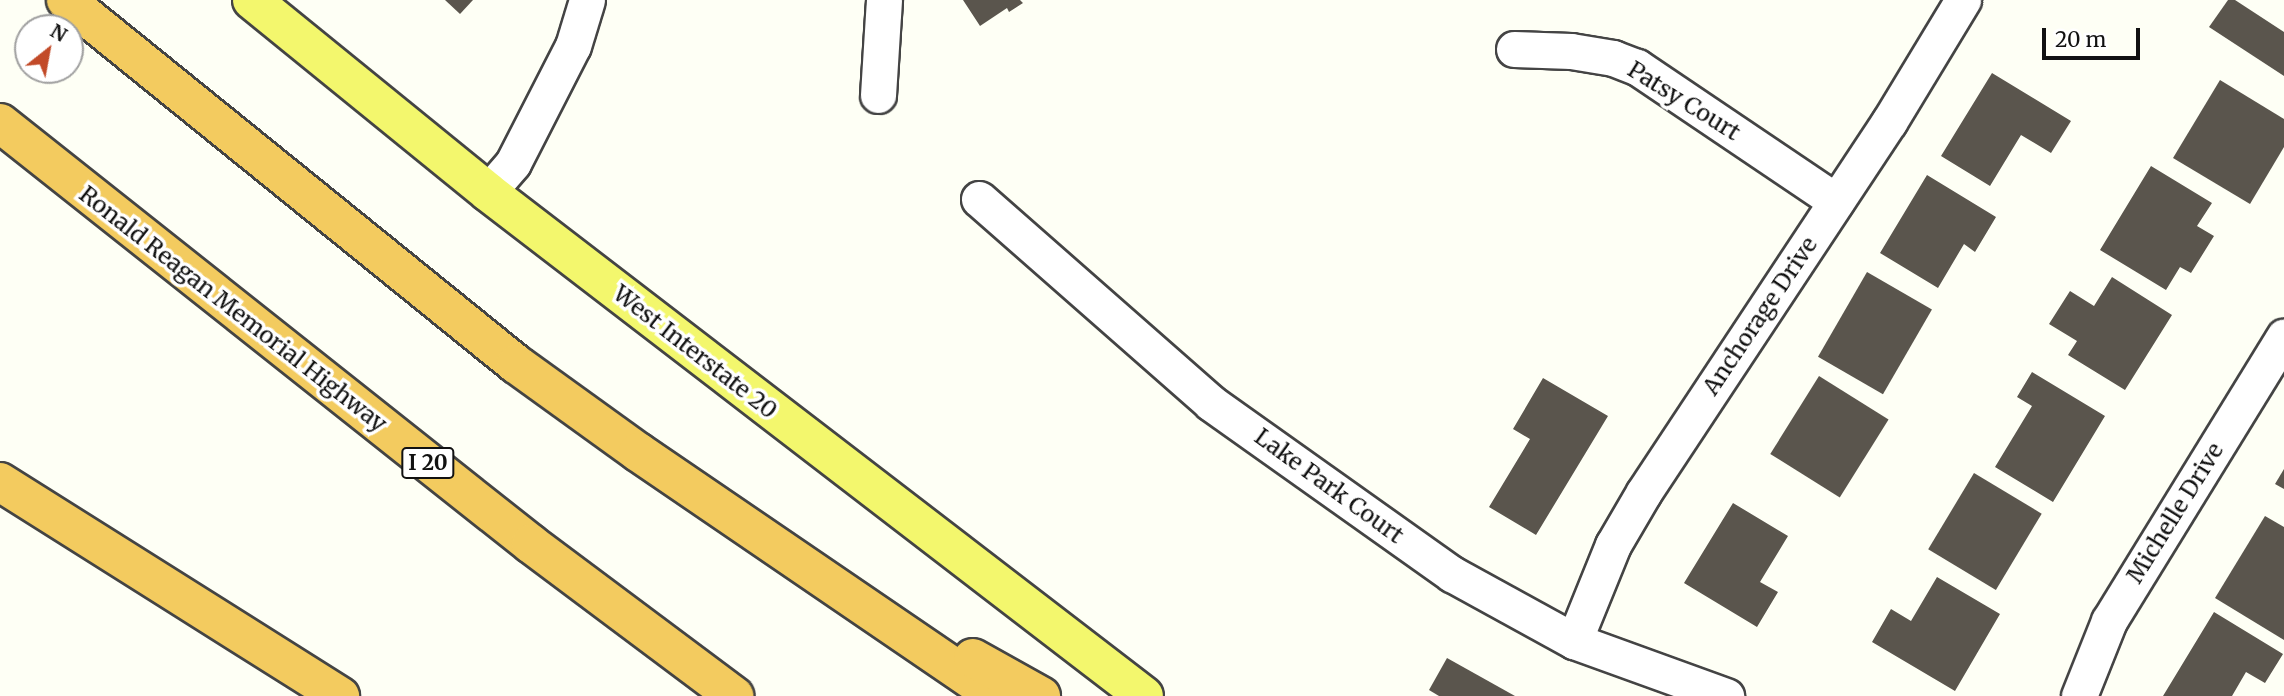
<!DOCTYPE html>
<style>
body{margin:0}
#map{position:relative;width:2284px;height:696px;overflow:hidden;background:#fefff5;font-family:Merriweather,serif}
div>[style]{position:absolute}
.building>*{inset:0;background:#5a554d;transform-origin:0 0}
.roads{filter:drop-shadow(2px 0 #444) drop-shadow(-2px 0 #444) drop-shadow(0 2px #444) drop-shadow(0 -2px #444)}
.minor>*{height:35px;margin:-17.5px;padding:0 17.5px;transform-origin:17.5px;border-radius:17.5px;background:#fff}
.major>*{height:38px;margin:-19px;padding:0 19px;transform-origin:19px;border-radius:19px;background:#f3f76d}
.highway>*{height:38px;margin:-19px;padding:0 19px;transform-origin:19px;border-radius:19px;background:#f3cb5f}
span{translate:-50% -50%;white-space:nowrap;text-align:center;line-height:1.15;-webkit-text-stroke:7px #fff;paint-order:stroke}
.shield-label span{padding:2px 5px;background:#fff;border:2px solid;border-radius:5px;-webkit-text-stroke-width:0}
.shield-label{font-size:21px;color:#111;font-weight:700}
.street-label{font-size:23px;color:#111}
.north{position:absolute;left:14px;top:14px;width:70px;height:70px;box-sizing:border-box;background:#fff;border:2px solid #a0a0a0;border-radius:50%;rotate:31deg;font-size:19px;font-weight:700;line-height:28px;text-align:center;color:#111}
.north::after{content:'';display:block;margin:auto;width:24px;height:32px;background:#c24a28;clip-path:polygon(50% 0,100% 100%,50% 72%,0 100%)}
.scale{position:absolute;left:2042px;top:28px;width:98px;height:32px;box-sizing:border-box;border:4px solid #111;border-top:0;padding-left:9px;font-size:21px;line-height:24px;white-space:nowrap;color:#111;-webkit-text-stroke:5px #fff;paint-order:stroke}
</style>
<div id="map">
<div class="building">
<div style="clip-path:polygon(445px 0,473px 0,460px 14px)"></div>
<div style="clip-path:polygon(963px 0,1020px 0,1023px 3px,1009px 12px,1007px 8px,980px 26px)"></div>
<div style="clip-path:polygon(2228px 0,2235px 0,2284px 32px,2284px 76px,2209px 27px)"></div>
<div style="clip-path:polygon(1992px 73px,2071px 121px,2051px 153px,2021px 135px,1990px 186px,1941px 156px)"></div>
<div style="clip-path:polygon(2220px 80px,2284px 119px,2284px 147px,2250px 204px,2173px 158px)"></div>
<div style="clip-path:polygon(2151px 166px,2212px 203px,2197px 226px,2214px 236px,2191px 273px,2180px 267px,2166px 290px,2100px 250px)"></div>
<div style="clip-path:polygon(1927px 175px,1996px 217px,1975px 252px,1964px 244px,1938px 288px,1880px 253px)"></div>
<div style="left:1867px;top:272px;width:75px;height:98px;rotate:30deg"></div>
<div style="clip-path:polygon(2112px 277px,2172px 315px,2125px 390px,2068px 355px,2077px 341px,2049px 324px,2070px 291px,2094px 306px)"></div>
<div style="clip-path:polygon(2032px 372px,2105px 416px,2053px 502px,1995px 467px,2032px 406px,2017px 397px)"></div>
<div style="left:1819px;top:376px;width:82px;height:92px;rotate:32deg"></div>
<div style="clip-path:polygon(1543px 378px,1608px 416px,1536px 535px,1489px 507px,1530px 439px,1513px 429px)"></div>
<div style="clip-path:polygon(2284px 469px,2284px 489px,2275px 484px)"></div>
<div style="left:1974px;top:473px;width:79px;height:89px;rotate:31deg"></div>
<div style="clip-path:polygon(1733px 503px,1788px 536px,1760px 582px,1778px 592px,1757px 627px,1684px 583px)"></div>
<div style="clip-path:polygon(2265px 516px,2284px 527px,2284px 640px,2215px 598px)"></div>
<div style="clip-path:polygon(1937px 577px,2000px 614px,1955px 691px,1872px 642px,1891px 609px,1911px 621px)"></div>
<div style="clip-path:polygon(2214px 612px,2283px 654px,2265px 683px,2246px 672px,2232px 696px,2163px 696px)"></div>
<div style="clip-path:polygon(1447px 658px,1515px 696px,1439px 696px,1429px 690px)"></div>
</div>
<div class="roads">
<div class="minor">
<div style="left:1514px;top:49px;width:57px;rotate:2deg"></div>
<div style="left:1571px;top:51px;width:43px;rotate:9.5deg"></div>
<div style="left:1613px;top:58px;width:26px;rotate:21deg"></div>
<div style="left:1637px;top:67px;width:240px;rotate:34deg"></div>
<div style="left:878px;top:95px;width:95px;rotate:-86.4deg"></div>
<div style="left:488px;top:192px;width:38px;rotate:-49deg"></div>
<div style="left:513px;top:163px;width:131px;rotate:-62.9deg"></div>
<div style="left:573px;top:46px;width:48px;rotate:-73.1deg"></div>
<div style="left:979px;top:199px;width:309px;rotate:41.3deg"></div>
<div style="left:1211px;top:403px;width:296px;rotate:35.4deg"></div>
<div style="left:1452px;top:574px;width:139px;rotate:28.8deg"></div>
<div style="left:1574px;top:641px;width:162px;rotate:19.9deg"></div>
<div style="left:1574px;top:641px;width:104px;rotate:-67.9deg"></div>
<div style="left:1613px;top:545px;width:61px;rotate:-59.7deg"></div>
<div style="left:1644px;top:492px;width:444px;rotate:-56.5deg"></div>
<div style="left:1889px;top:122px;width:143px;rotate:-58.8deg"></div>
<div style="left:2079px;top:696px;width:81px;rotate:-68.2deg"></div>
<div style="left:2109px;top:621px;width:334px;rotate:-58.4deg"></div>
</div>
<div class="major">
<div style="left:252px;top:0;width:304px;rotate:39.1deg"></div>
<div style="left:488px;top:192px;width:827px;rotate:37.53deg"></div>
</div>
<div class="highway">
<div style="left:66px;top:0;width:579px;rotate:38.97deg"></div>
<div style="left:516px;top:364px;width:150px;rotate:35.8deg"></div>
<div style="left:638px;top:452px;width:433px;rotate:34.3deg"></div>
<div style="left:0;top:123px;width:678px;rotate:38.41deg"></div>
<div style="left:531px;top:544px;width:254px;rotate:36.8deg"></div>
<div style="left:0;top:482px;width:402px;rotate:32.2deg"></div>
<div style="left:973px;top:658px;width:78px;rotate:29.2deg"></div>
</div>
</div>
<div class="shield-label">
<span style="left:428px;top:463px">I 20</span>
</div>
<div class="street-label">
<span style="left:1684px;top:101px;rotate:32deg">Patsy Court</span>
<span style="left:233px;top:309px;rotate:38deg">Ronald Reagan Memorial Highway</span>
<span style="left:1760px;top:316px;rotate:-56deg">Anchorage Drive</span>
<span style="left:695px;top:352px;rotate:38deg">West Interstate 20</span>
<span style="left:1329px;top:486px;rotate:36deg">Lake Park Court</span>
<span style="left:2175px;top:513px;rotate:-58deg">Michelle Drive</span>
</div>
<div class="north">N</div>
<div class="scale">20 m</div>
</div>
